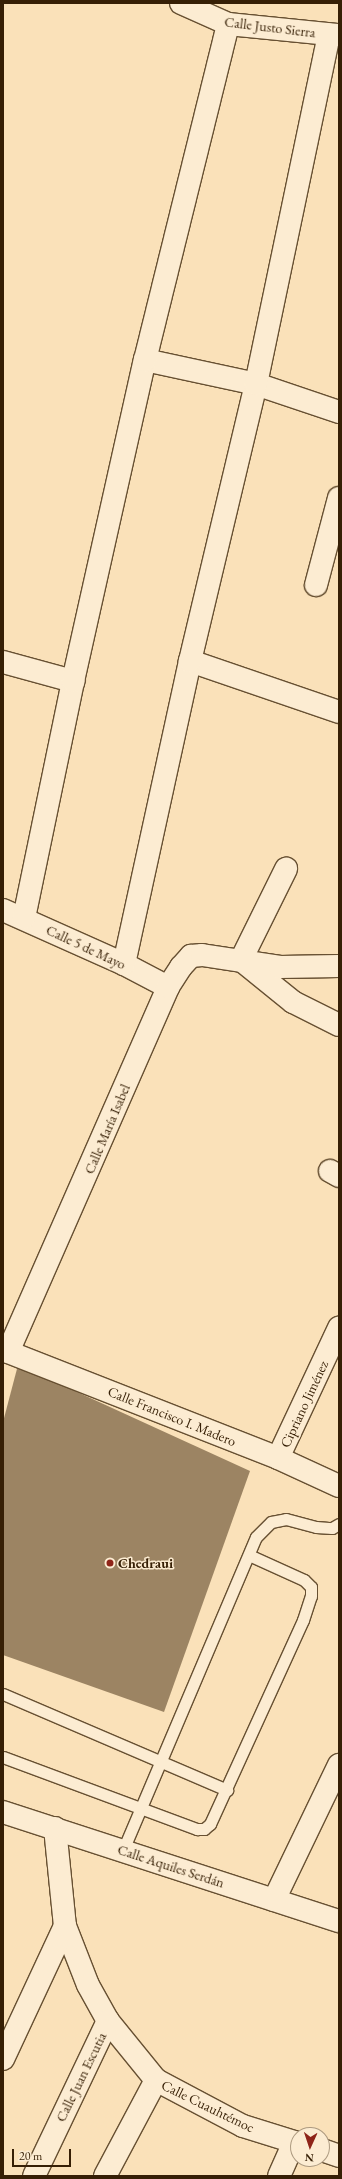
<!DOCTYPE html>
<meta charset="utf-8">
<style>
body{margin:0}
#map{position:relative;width:342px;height:2179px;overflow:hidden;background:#fae1b9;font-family:"EB Garamond",serif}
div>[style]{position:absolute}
.building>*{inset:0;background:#9c8463}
.roads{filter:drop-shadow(1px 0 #675032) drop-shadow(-1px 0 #675032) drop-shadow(0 1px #675032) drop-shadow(0 -1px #675032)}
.lane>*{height:11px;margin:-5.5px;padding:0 5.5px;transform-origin:5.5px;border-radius:5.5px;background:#fcecd2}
.street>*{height:22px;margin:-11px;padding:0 11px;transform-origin:11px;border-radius:11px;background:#fcecd2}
.secondary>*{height:22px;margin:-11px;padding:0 11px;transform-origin:11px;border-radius:11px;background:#fcecd2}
.dots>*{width:11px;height:11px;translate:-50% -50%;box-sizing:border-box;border:2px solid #fcecd2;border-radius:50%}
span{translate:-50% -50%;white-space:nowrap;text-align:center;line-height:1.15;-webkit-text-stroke:3px #fcecd2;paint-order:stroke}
.street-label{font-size:14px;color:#361f05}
.poi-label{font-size:14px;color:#361f05;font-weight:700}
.left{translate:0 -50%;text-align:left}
.frame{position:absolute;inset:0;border:4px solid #361f05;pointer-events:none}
.north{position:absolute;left:290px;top:2127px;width:40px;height:40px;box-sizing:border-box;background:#fcecd2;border:1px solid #ad9a80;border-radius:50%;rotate:183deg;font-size:11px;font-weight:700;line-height:16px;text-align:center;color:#361f05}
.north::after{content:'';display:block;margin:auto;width:14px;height:18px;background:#8f2418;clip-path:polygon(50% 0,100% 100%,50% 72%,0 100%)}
.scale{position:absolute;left:12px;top:2149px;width:59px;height:18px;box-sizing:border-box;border:2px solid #361f05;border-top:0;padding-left:5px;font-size:12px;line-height:14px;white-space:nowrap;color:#361f05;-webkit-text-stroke:3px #fcecd2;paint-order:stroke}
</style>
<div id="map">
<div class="building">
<div style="clip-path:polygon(18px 1365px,250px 1471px,164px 1712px,3px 1655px,3px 1422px)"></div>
</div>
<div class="roads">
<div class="lane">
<div style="left:3px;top:1694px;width:244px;rotate:23.2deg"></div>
<div style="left:3px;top:1757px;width:207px;rotate:20.4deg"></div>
<div style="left:197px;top:1829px;width:7px"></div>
<div style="left:204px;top:1829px;width:8px;rotate:-40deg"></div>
<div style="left:210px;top:1824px;width:224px;rotate:-65.5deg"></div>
<div style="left:303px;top:1620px;width:25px;rotate:-72deg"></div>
<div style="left:311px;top:1596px;width:9px;rotate:-90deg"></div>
<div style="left:311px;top:1587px;width:10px;rotate:-135deg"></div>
<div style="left:304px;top:1580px;width:60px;rotate:-155.6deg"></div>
<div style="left:123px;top:1850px;width:340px;rotate:-67deg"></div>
<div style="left:256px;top:1537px;width:21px;rotate:-45deg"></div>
<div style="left:271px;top:1522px;width:15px;rotate:-11deg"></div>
<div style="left:286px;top:1519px;width:31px;rotate:15deg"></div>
<div style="left:316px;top:1527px;width:16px;rotate:4deg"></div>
<div style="left:332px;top:1528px;width:8px;rotate:-30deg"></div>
</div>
<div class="street">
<div style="left:181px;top:3px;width:51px;rotate:24.1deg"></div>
<div style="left:228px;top:24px;width:112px;rotate:5.7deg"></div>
<div style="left:145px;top:360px;width:114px;rotate:12.2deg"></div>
<div style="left:256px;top:384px;width:88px;rotate:18.6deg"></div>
<div style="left:316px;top:585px;width:90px;rotate:-75.2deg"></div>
<div style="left:190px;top:661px;width:157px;rotate:18.9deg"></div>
<div style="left:3px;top:662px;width:73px;rotate:15.2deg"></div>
<div style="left:3px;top:910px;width:133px;rotate:24.1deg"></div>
<div style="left:124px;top:964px;width:50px;rotate:27.6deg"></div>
<div style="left:24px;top:918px;width:242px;rotate:-78.3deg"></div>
<div style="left:73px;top:681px;width:329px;rotate:-77.4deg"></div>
<div style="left:145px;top:360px;width:346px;rotate:-76.1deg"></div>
<div style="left:241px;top:960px;width:67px;rotate:38.9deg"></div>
<div style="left:293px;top:1002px;width:51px;rotate:26.6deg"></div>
<div style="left:241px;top:960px;width:102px;rotate:-63.7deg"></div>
<div style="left:124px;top:964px;width:310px;rotate:-77.7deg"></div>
<div style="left:190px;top:661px;width:285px;rotate:-76.6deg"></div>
<div style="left:256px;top:384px;width:357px;rotate:-78.2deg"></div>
<div style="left:330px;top:1171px;width:10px;rotate:29deg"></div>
<div style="left:8px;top:1352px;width:399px;rotate:-66.3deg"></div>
<div style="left:168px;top:987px;width:24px;rotate:-57deg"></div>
<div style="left:181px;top:967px;width:15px;rotate:-48deg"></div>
<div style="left:191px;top:956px;width:11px;rotate:-5deg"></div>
<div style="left:202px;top:955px;width:79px;rotate:8.7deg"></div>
<div style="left:280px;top:967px;width:59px;rotate:-1deg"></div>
<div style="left:278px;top:1458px;width:144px;rotate:-64.9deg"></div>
<div style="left:55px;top:1828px;width:99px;rotate:84.2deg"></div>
<div style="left:65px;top:1926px;width:63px;rotate:68.7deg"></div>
<div style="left:88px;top:1985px;width:41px;rotate:60.9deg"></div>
<div style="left:108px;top:2021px;width:76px;rotate:50.9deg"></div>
<div style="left:156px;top:2080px;width:98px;rotate:27.9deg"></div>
<div style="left:243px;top:2126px;width:58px;rotate:17.2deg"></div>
<div style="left:274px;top:1900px;width:150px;rotate:-64.3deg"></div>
<div style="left:3px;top:2059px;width:147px;rotate:-65deg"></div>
<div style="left:322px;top:2150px;width:18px;rotate:19deg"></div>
<div style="left:34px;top:2176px;width:172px;rotate:-64.5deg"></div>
<div style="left:105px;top:2176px;width:109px;rotate:-62deg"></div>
<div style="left:279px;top:2176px;width:37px;rotate:-66deg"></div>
</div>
<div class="secondary">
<div style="left:3px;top:1350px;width:295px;rotate:21.4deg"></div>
<div style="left:278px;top:1458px;width:67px;rotate:24.7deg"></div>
<div style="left:3px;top:1812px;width:353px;rotate:18deg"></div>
</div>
</div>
<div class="dots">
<div style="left:110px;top:1563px;background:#8f2418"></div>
</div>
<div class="street-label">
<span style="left:270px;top:27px;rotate:7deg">Calle Justo Sierra</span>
<span style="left:86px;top:947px;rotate:25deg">Calle 5 de Mayo</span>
<span style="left:107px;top:1129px;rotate:-67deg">Calle María Isabel</span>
<span style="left:304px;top:1404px;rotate:-65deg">Cipriano Jiménez</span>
<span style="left:172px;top:1416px;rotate:22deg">Calle Francisco I. Madero</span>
<span style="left:171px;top:1866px;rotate:18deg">Calle Aquiles Serdán</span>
<span style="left:81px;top:2077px;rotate:-64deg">Calle Juan Escutia</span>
<span style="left:208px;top:2106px;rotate:26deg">Calle Cuauhtémoc</span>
</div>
<div class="poi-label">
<span class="left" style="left:118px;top:1563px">Chedraui</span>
</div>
<div class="frame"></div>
<div class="north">N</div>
<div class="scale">20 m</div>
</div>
